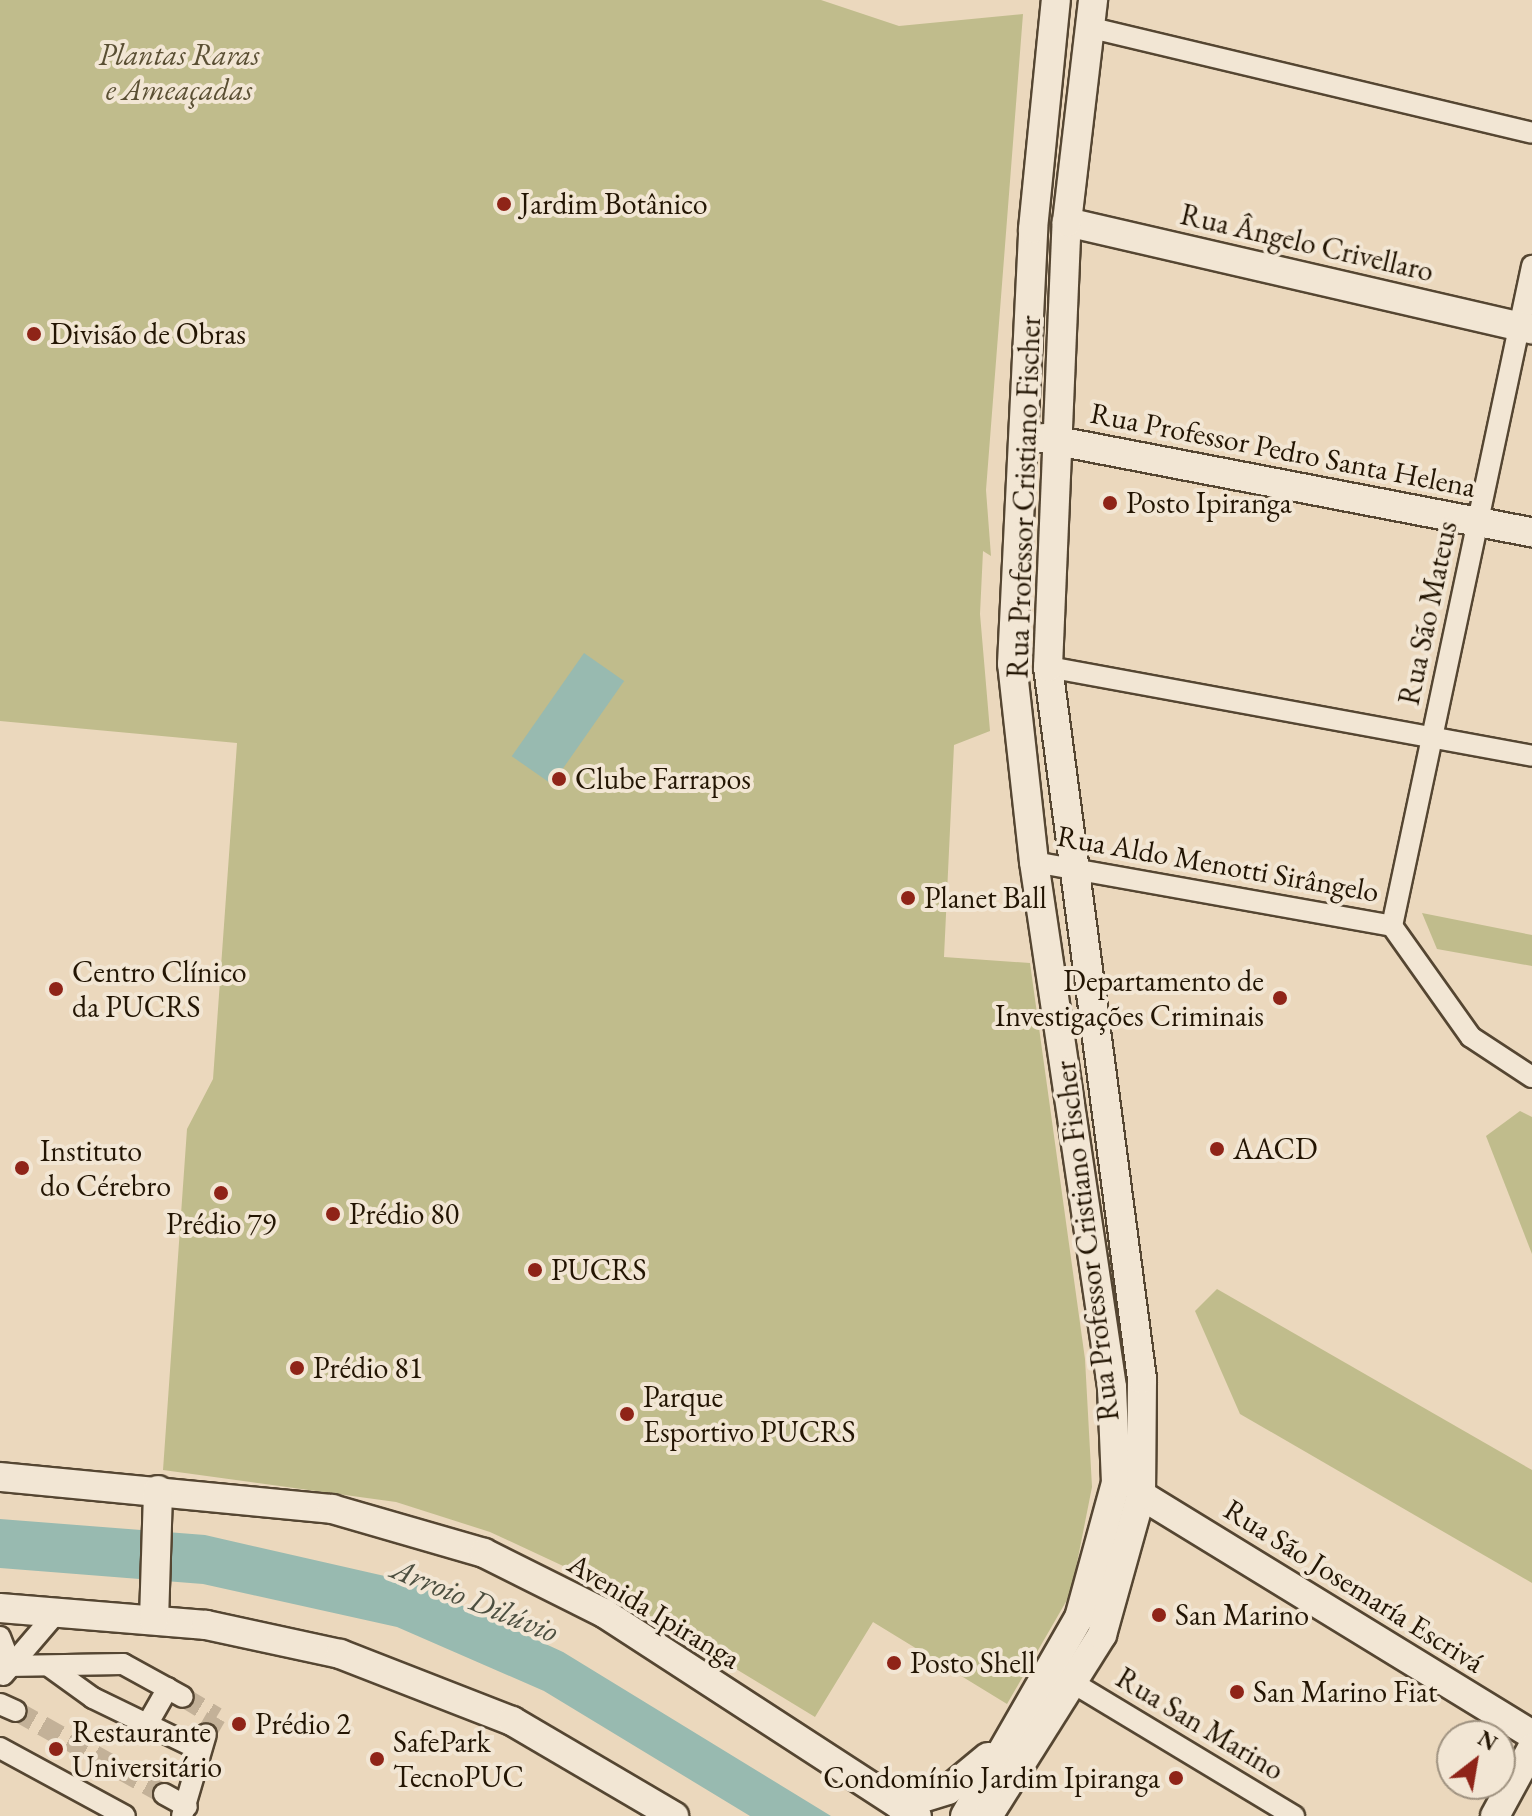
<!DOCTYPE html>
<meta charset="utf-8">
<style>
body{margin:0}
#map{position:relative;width:1532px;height:1816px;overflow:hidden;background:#ebd8bd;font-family:"EB Garamond",serif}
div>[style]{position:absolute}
.green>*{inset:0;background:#c0bc8c}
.water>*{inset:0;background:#98bab0;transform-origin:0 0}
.street-tunnel>*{height:20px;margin-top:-10px;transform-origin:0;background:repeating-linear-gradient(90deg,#c3b198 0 20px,transparent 0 30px)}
.roads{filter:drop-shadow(2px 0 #554632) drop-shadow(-2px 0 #554632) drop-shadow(0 2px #554632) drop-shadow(0 -2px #554632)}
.street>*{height:20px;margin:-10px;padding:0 10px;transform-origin:10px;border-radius:10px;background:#f2e6d4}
.secondary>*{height:28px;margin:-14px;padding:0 14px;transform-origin:14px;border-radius:14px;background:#f2e6d4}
.dots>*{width:22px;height:22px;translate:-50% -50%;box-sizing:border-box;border:4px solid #f2e6d4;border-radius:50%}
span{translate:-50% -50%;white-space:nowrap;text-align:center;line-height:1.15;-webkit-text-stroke:8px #f2e6d4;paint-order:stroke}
.park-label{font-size:30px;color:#5a4f33;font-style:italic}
.poi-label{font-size:30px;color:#231503}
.left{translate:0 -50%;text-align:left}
.right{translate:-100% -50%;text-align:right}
.street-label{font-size:30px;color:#231503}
.water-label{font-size:32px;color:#4c4f40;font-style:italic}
.north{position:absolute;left:1436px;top:1720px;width:80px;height:80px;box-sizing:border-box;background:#f2e6d4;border:2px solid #9f9280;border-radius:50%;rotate:31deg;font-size:22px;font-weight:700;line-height:32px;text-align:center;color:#231503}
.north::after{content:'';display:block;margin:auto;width:28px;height:36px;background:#8f2418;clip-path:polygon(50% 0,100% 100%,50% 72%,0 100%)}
</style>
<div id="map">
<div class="green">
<div style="clip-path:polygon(0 0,821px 0,899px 26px,1023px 14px,986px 490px,991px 556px,983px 551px,980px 614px,990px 731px,954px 745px,944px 957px,1030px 963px,1085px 1359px,1092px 1487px,1071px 1593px,1007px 1704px,873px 1622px,815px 1717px,576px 1572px,490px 1532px,396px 1502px,163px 1470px,187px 1129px,213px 1079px,237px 743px,0 721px)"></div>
<div style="clip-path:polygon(1422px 913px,1532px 935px,1532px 966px,1437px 949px)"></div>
<div style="clip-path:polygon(1520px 1111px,1532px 1117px,1532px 1254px,1486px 1136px)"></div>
<div style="clip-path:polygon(1217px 1289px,1532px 1470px,1532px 1583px,1240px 1414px,1195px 1311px)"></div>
</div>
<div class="water">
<div style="left:584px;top:653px;width:49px;height:126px;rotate:35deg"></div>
<div style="clip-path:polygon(0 1519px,205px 1535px,411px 1582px,563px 1652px,831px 1816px,750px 1816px,544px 1691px,397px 1627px,203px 1584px,0 1568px)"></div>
</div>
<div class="street-tunnel">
<div style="left:183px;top:1697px;width:39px;rotate:31deg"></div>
<div style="left:216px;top:1717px;width:20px;rotate:120deg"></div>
<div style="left:16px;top:1711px;width:170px;rotate:29.3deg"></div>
</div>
<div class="roads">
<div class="street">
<div style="left:1088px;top:27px;width:456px;rotate:13.4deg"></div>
<div style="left:1048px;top:667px;width:492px;rotate:10.4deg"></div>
<div style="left:1034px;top:862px;width:364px;rotate:10.1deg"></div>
<div style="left:1392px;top:926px;width:675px;rotate:-78.02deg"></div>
<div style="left:1392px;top:926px;width:136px;rotate:54.6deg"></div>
<div style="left:1471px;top:1037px;width:73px;rotate:33.3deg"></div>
<div style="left:0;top:1637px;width:25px;rotate:69deg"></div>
<div style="left:7px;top:1666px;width:116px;rotate:-1deg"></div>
<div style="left:123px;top:1664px;width:68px;rotate:28.8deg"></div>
<div style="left:50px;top:1667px;width:53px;rotate:35.8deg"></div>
<div style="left:93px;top:1698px;width:117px;rotate:25.9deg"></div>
<div style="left:3px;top:1675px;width:83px;rotate:-49.4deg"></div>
<div style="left:1075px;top:1684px;width:256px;rotate:31.1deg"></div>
<div style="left:0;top:1704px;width:17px;rotate:24deg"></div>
<div style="left:148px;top:1723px;width:40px;rotate:-60.3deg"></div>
<div style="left:0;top:1748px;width:142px;rotate:28.5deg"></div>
<div style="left:164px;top:1794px;width:26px;rotate:29deg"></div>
<div style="left:182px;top:1816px;width:85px;rotate:-73.7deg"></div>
</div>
<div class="secondary">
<div style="left:1067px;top:222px;width:477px;rotate:13deg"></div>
<div style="left:1042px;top:438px;width:499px;rotate:10.9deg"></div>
<div style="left:0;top:1477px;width:334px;rotate:5.5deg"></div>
<div style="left:332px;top:1509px;width:158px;rotate:16.1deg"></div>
<div style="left:484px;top:1553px;width:134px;rotate:26.6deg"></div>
<div style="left:604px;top:1613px;width:373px;rotate:33deg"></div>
<div style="left:1141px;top:1495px;width:459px;rotate:31.5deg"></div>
<div style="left:0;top:1608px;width:207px;rotate:4.7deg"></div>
<div style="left:206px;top:1625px;width:137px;rotate:12.2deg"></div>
<div style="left:340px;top:1654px;width:185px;rotate:21.3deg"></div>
<div style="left:512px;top:1721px;width:188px;rotate:30.4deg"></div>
<div style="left:154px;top:1620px;width:130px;rotate:-88.2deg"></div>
<div style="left:899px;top:1805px;width:51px;rotate:-17deg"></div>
<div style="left:948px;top:1790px;width:52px;rotate:-39.5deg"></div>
<div style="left:965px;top:1816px;width:228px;rotate:-60.1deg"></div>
<div style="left:1079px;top:1618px;width:140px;rotate:-74.7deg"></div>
<div style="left:1116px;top:1483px;width:96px;rotate:-92.4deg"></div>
<div style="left:1112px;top:1387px;width:531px;rotate:-98.45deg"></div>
<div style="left:1034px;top:862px;width:199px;rotate:-96.3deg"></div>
<div style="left:1012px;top:664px;width:436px;rotate:-87.2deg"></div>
<div style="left:1033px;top:229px;width:230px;rotate:-84.3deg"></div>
<div style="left:988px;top:1816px;width:214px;rotate:-57.8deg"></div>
<div style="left:1102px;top:1635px;width:145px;rotate:-74.4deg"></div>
<div style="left:1141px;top:1495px;width:116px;rotate:-89.5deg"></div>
<div style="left:1142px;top:1379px;width:718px;rotate:-97.52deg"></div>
<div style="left:1048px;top:667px;width:445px;rotate:-87.6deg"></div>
<div style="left:1067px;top:222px;width:224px;rotate:-83.3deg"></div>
<div style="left:1495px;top:1816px;width:77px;rotate:-61.4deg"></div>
</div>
</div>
<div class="dots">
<div style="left:504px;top:204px;background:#8f2418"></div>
<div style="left:34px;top:334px;background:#8f2418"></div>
<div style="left:1110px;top:503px;background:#8f2418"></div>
<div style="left:559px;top:779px;background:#8f2418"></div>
<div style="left:908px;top:898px;background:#8f2418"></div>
<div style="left:56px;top:989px;background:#8f2418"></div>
<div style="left:1280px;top:998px;background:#8f2418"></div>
<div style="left:1217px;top:1149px;background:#8f2418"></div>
<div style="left:22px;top:1168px;background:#8f2418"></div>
<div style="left:221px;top:1193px;background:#8f2418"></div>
<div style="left:333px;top:1214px;background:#8f2418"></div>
<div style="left:535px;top:1270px;background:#8f2418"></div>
<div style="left:297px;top:1368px;background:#8f2418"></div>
<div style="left:627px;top:1414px;background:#8f2418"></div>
<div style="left:1159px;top:1615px;background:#8f2418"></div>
<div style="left:894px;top:1663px;background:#8f2418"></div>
<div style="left:1237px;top:1692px;background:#8f2418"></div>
<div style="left:239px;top:1724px;background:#8f2418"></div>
<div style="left:56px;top:1749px;background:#8f2418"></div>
<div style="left:377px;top:1759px;background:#8f2418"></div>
<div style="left:1176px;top:1778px;background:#8f2418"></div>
</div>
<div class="park-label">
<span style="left:179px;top:72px">Plantas Raras<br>e Ameaçadas</span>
</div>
<div class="poi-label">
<span class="left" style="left:520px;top:204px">Jardim Botânico</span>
<span class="left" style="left:50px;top:334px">Divisão de Obras</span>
<span class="left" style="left:1126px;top:503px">Posto Ipiranga</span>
<span class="left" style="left:575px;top:779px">Clube Farrapos</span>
<span class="left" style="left:924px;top:898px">Planet Ball</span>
<span class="left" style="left:72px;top:989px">Centro Clínico<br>da PUCRS</span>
<span class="right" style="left:1264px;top:998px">Departamento de<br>Investigações Criminais</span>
<span class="left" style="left:1233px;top:1149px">AACD</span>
<span class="left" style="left:40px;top:1168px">Instituto<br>do Cérebro</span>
<span class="left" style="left:349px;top:1214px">Prédio 80</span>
<span style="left:221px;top:1224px">Prédio 79</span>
<span class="left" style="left:551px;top:1270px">PUCRS</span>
<span class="left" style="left:313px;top:1368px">Prédio 81</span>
<span class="left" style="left:643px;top:1414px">Parque<br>Esportivo PUCRS</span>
<span class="left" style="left:1175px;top:1615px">San Marino</span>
<span class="left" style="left:910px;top:1663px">Posto Shell</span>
<span class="left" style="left:1253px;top:1692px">San Marino Fiat</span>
<span class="left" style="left:255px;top:1724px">Prédio 2</span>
<span class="left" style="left:72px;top:1749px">Restaurante<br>Universitário</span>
<span class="left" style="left:393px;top:1759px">SafePark<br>TecnoPUC</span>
<span class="right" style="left:1160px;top:1778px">Condomínio Jardim Ipiranga</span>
</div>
<div class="street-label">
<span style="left:1307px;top:243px;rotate:13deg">Rua Ângelo Crivellaro</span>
<span style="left:1283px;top:450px;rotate:11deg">Rua Professor Pedro Santa Helena</span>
<span style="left:1024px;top:497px;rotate:-88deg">Rua Professor Cristiano Fischer</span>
<span style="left:1428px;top:613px;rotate:-78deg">Rua São Mateus</span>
<span style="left:1218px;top:864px;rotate:10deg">Rua Aldo Menotti Sirângelo</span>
<span style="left:1087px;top:1241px;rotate:-97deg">Rua Professor Cristiano Fischer</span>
<span style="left:1354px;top:1586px;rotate:32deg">Rua São Josemaría Escrivá</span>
<span style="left:654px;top:1611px;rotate:31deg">Avenida Ipiranga</span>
<span style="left:1200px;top:1724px;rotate:31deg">Rua San Marino</span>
</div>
<div class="water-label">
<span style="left:475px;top:1600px;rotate:22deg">Arroio Dilúvio</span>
</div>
<div class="north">N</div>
</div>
